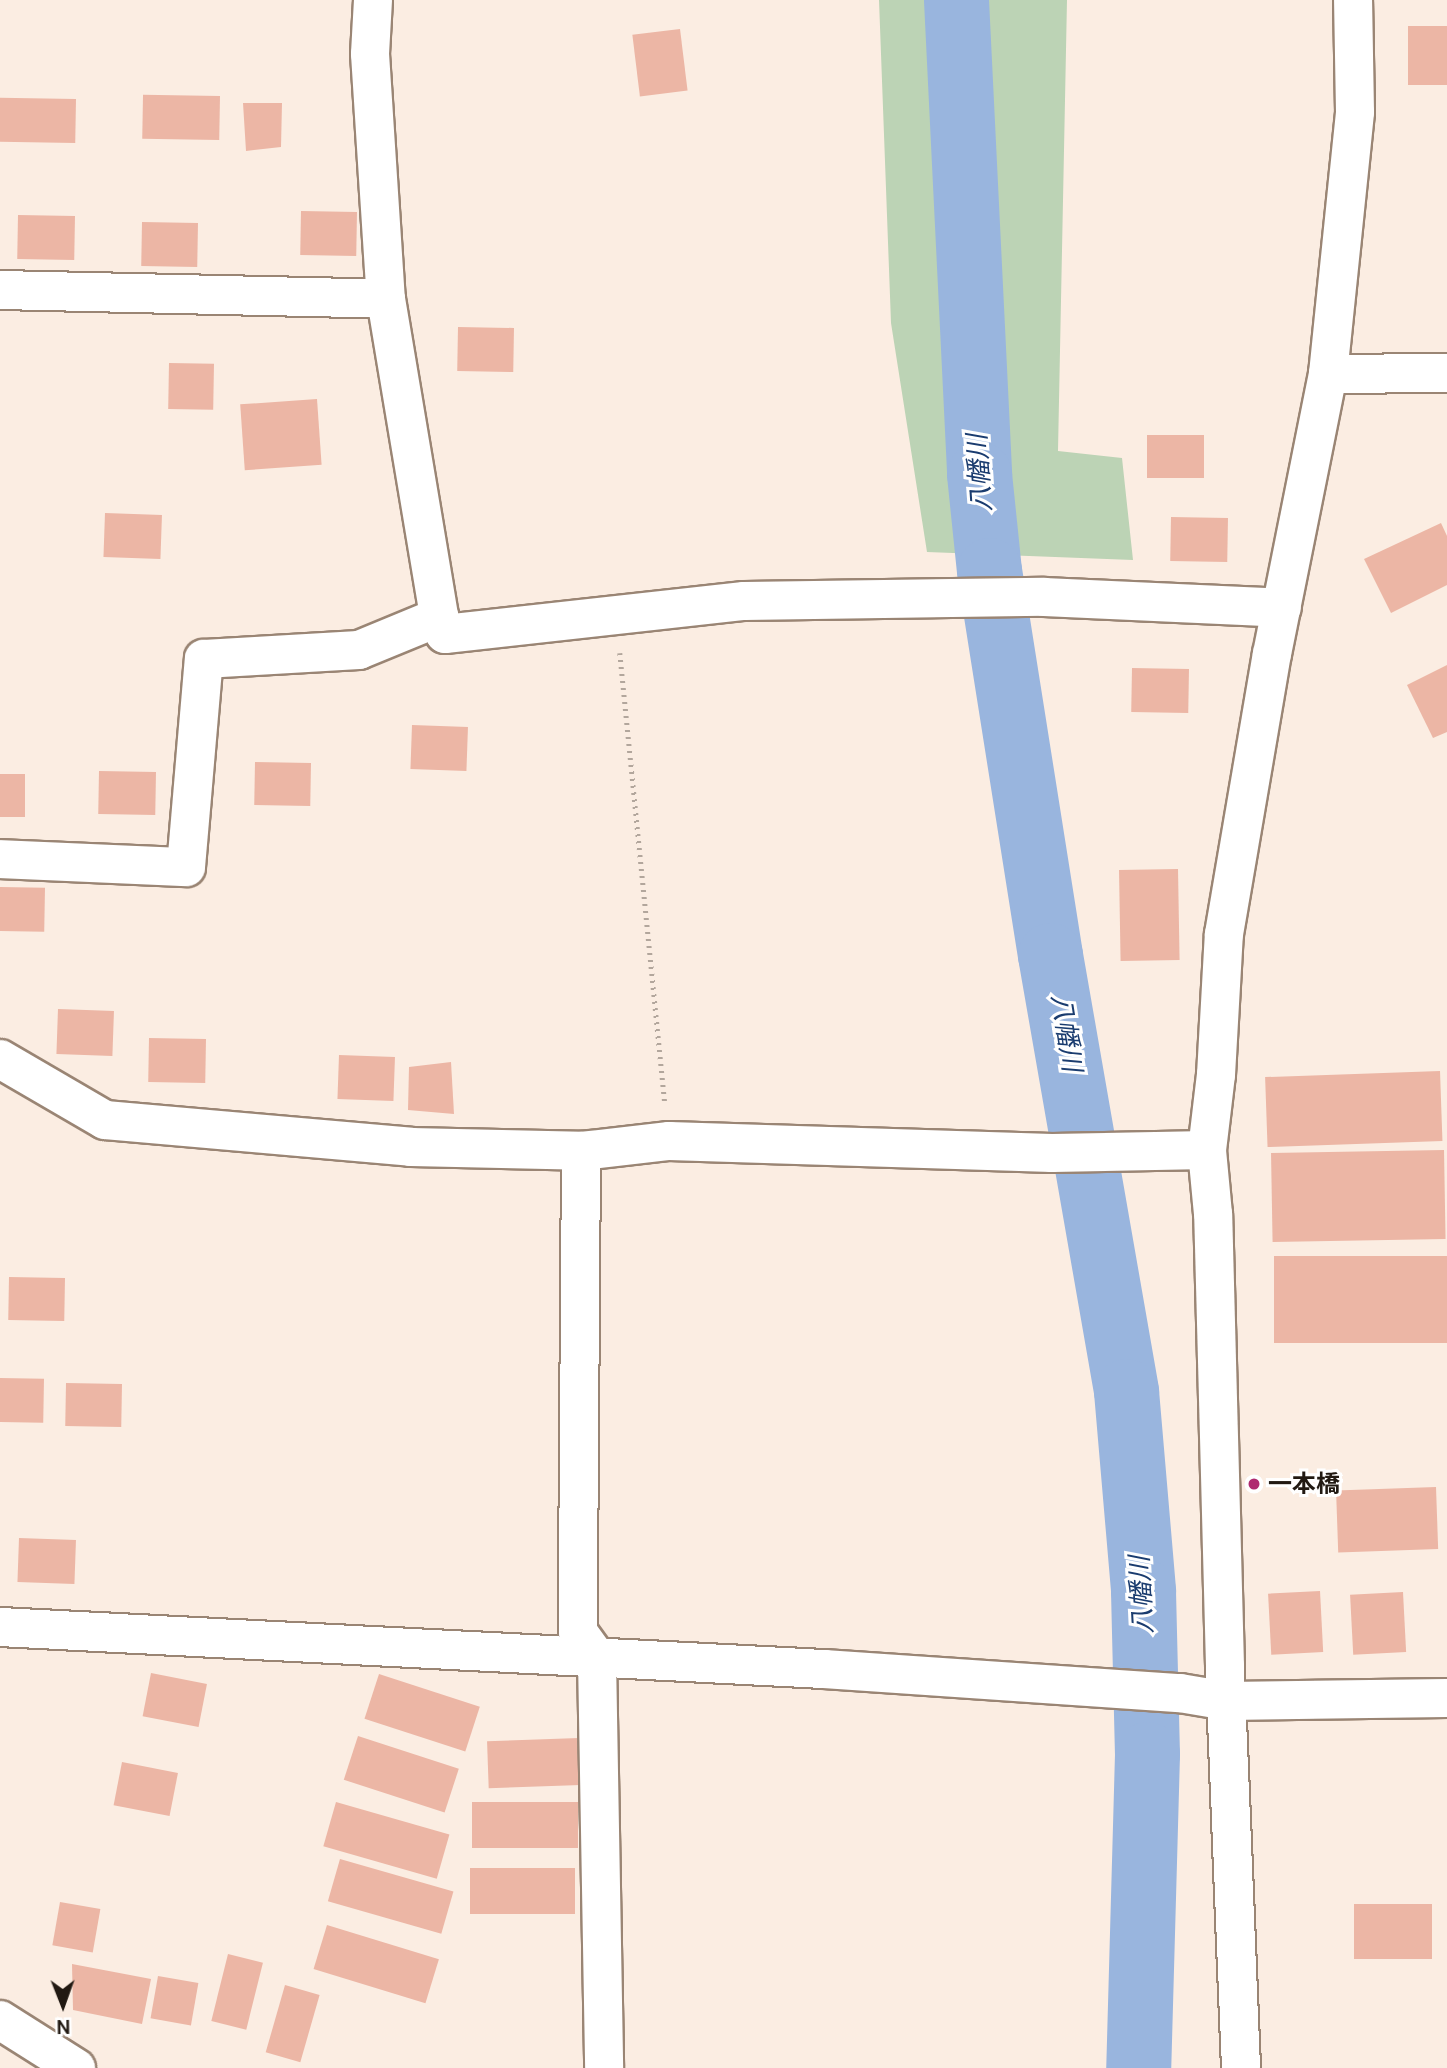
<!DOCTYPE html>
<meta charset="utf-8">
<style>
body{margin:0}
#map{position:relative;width:1447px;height:2068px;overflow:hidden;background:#fbede2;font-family:"DM Sans","Noto Sans JP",sans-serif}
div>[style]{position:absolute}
.green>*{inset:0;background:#bcd3b5}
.river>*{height:65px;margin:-32.5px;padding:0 32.5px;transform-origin:32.5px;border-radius:32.5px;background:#99b5de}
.building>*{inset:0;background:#ecb6a5;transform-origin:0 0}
.path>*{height:4.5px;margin-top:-2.25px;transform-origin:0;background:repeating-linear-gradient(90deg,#b2a69c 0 2px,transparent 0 7px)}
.roads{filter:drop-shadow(2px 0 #9a8574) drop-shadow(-2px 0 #9a8574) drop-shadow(0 2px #9a8574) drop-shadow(0 -2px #9a8574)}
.street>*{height:38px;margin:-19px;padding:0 19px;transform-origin:19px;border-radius:19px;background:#fff}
.secondary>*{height:38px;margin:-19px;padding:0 19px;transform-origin:19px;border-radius:19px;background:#fff}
.dots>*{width:19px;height:19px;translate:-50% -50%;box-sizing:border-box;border:4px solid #fff;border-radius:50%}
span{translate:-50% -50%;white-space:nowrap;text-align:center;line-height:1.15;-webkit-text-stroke:6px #fff;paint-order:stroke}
.poi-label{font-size:24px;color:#211912;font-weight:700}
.left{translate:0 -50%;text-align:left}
.water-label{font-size:26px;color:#1a3c6f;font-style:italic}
.north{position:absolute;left:28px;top:1970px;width:70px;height:70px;-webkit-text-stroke:5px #fff;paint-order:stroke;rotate:179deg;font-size:19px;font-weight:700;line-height:28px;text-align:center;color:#211912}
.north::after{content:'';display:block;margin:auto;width:24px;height:32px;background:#211912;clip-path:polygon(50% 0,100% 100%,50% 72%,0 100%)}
</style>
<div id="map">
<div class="green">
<div style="clip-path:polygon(879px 0,1067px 0,1058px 451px,1122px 458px,1133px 560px,927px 552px,891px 323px)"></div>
</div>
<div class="river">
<div style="left:956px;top:0;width:475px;rotate:87.2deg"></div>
<div style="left:979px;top:474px;width:97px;rotate:84.1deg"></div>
<div style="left:989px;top:570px;width:390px;rotate:81deg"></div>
<div style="left:1050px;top:955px;width:443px;rotate:80.1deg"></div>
<div style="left:1126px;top:1391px;width:201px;rotate:85.1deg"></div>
<div style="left:1143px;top:1591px;width:163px;rotate:88.6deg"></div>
<div style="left:1147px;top:1754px;width:314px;rotate:91.6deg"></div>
</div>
<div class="building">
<div style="left:1447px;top:26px;width:59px;height:39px;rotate:90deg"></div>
<div style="left:680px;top:29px;width:62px;height:48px;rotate:83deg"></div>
<div style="left:220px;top:96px;width:44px;height:77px;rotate:91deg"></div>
<div style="left:76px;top:99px;width:44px;height:76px;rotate:91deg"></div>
<div style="clip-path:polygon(243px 103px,282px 103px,281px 147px,246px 151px)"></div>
<div style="left:301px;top:211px;width:56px;height:44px;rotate:1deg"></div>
<div style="left:18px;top:215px;width:57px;height:44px;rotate:1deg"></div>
<div style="left:142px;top:222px;width:56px;height:44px;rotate:1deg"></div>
<div style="left:458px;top:327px;width:56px;height:44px;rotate:1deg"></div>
<div style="left:169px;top:363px;width:45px;height:46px;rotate:1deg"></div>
<div style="left:317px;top:399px;width:66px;height:77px;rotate:86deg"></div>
<div style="left:1147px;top:435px;width:57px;height:43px"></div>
<div style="left:105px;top:513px;width:57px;height:44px;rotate:2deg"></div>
<div style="left:1171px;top:517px;width:57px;height:44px;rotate:1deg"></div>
<div style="clip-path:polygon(1441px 523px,1447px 536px,1447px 585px,1391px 613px,1364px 559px)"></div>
<div style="clip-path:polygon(1447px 665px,1447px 732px,1433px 738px,1407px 685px)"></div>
<div style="left:1132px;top:668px;width:57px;height:44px;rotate:1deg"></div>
<div style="left:412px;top:725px;width:56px;height:44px;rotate:2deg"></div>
<div style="left:255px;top:762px;width:56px;height:43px;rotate:1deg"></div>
<div style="left:99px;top:771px;width:57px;height:43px;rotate:1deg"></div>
<div style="left:0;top:774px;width:25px;height:43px"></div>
<div style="left:1178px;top:869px;width:91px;height:59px;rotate:89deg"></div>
<div style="left:0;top:887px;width:45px;height:44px;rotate:1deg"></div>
<div style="left:58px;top:1009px;width:56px;height:45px;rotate:2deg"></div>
<div style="left:149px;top:1038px;width:57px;height:44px;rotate:1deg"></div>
<div style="left:339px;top:1055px;width:56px;height:44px;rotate:2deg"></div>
<div style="clip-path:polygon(451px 1062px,454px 1114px,408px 1110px,409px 1067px)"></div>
<div style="left:1440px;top:1071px;width:70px;height:175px;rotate:88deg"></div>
<div style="left:1444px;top:1150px;width:89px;height:173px;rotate:89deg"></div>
<div style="left:1447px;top:1256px;width:87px;height:173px;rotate:90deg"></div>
<div style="left:9px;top:1277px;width:56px;height:43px;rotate:1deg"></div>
<div style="left:0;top:1378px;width:44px;height:44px;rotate:1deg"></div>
<div style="left:66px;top:1383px;width:56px;height:43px;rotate:1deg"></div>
<div style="left:1436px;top:1487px;width:62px;height:100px;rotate:88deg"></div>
<div style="left:19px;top:1538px;width:57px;height:44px;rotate:2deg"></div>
<div style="left:1320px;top:1591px;width:61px;height:52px;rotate:87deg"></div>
<div style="left:1403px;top:1592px;width:60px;height:53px;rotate:87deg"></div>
<div style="left:151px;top:1673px;width:57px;height:44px;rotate:11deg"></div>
<div style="left:379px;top:1674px;width:106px;height:47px;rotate:18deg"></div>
<div style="left:358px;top:1736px;width:106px;height:46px;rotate:18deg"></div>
<div style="left:579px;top:1738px;width:47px;height:92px;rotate:88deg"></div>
<div style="left:122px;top:1762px;width:57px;height:44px;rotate:11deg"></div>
<div style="left:336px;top:1802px;width:118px;height:46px;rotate:16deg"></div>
<div style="left:472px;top:1802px;width:106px;height:46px"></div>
<div style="left:340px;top:1859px;width:118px;height:44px;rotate:16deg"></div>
<div style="left:470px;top:1868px;width:105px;height:46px"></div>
<div style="left:60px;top:1902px;width:41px;height:44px;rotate:10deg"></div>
<div style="left:1432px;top:1904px;width:55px;height:78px;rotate:90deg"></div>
<div style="left:327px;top:1925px;width:117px;height:46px;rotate:17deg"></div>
<div style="left:228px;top:1954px;width:36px;height:69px;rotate:14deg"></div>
<div style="clip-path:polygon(72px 1964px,151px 1979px,142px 2024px,73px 2010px)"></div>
<div style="left:158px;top:1976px;width:41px;height:43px;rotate:10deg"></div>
<div style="left:285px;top:1985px;width:36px;height:70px;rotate:16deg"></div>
</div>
<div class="path">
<div style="left:620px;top:653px;width:453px;rotate:84.3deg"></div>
</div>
<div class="roads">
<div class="street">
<div style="left:373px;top:0;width:54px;rotate:93.2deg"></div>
<div style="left:370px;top:54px;width:246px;rotate:86.3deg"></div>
<div style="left:386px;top:299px;width:322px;rotate:80.5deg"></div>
<div style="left:439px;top:617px;width:18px;rotate:71deg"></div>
<div style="left:445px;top:634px;width:301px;rotate:-6.3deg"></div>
<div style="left:744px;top:601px;width:300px;rotate:-0.8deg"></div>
<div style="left:1044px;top:597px;width:238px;rotate:2.6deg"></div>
<div style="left:0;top:290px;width:386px;rotate:1.3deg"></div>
<div style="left:1328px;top:374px;width:119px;rotate:-0.5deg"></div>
<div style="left:0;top:859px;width:186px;rotate:2.5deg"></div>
<div style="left:186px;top:867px;width:209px;rotate:-85.1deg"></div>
<div style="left:204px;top:659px;width:155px;rotate:-3.3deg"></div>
<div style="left:359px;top:650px;width:87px;rotate:-22.4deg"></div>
<div style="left:0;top:1059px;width:121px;rotate:30.2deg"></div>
<div style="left:105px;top:1120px;width:307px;rotate:5deg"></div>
<div style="left:411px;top:1147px;width:170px;rotate:1.3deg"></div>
<div style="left:581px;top:1151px;width:89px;rotate:-6.5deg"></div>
<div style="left:669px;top:1141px;width:383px;rotate:1.8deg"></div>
<div style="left:1052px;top:1153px;width:155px;rotate:-1.1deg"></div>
<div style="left:581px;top:1151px;width:481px;rotate:90.4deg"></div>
<div style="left:578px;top:1632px;width:32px;rotate:54deg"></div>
<div style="left:597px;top:1658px;width:410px;rotate:89deg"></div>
<div style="left:0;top:2020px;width:90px;rotate:32.3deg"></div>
</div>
<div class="secondary">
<div style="left:0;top:1627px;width:825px;rotate:2.92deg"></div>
<div style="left:824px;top:1669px;width:357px;rotate:3.9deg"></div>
<div style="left:1180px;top:1693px;width:48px;rotate:9.7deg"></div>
<div style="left:1227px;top:1701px;width:220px;rotate:-0.8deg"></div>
<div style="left:1241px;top:2068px;width:402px;rotate:-92.3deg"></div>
<div style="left:1225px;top:1666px;width:452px;rotate:-91.5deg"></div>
<div style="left:1213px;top:1214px;width:64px;rotate:-95.4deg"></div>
<div style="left:1207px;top:1150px;width:76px;rotate:-83.2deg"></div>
<div style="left:1216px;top:1075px;width:141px;rotate:-86.8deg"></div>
<div style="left:1224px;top:934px;width:284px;rotate:-80.3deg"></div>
<div style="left:1272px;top:654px;width:286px;rotate:-78.7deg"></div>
<div style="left:1328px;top:374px;width:263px;rotate:-84.1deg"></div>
<div style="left:1355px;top:112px;width:112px;rotate:-91deg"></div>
</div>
</div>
<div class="dots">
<div style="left:1254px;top:1484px;background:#af2a70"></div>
</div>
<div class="poi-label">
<span class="left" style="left:1268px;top:1484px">一本橋</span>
</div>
<div class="water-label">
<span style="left:980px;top:473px;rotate:-94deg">八幡川</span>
<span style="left:1066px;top:1033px;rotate:81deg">八幡川</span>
<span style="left:1142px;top:1595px;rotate:-93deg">八幡川</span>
</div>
<div class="north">N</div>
</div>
